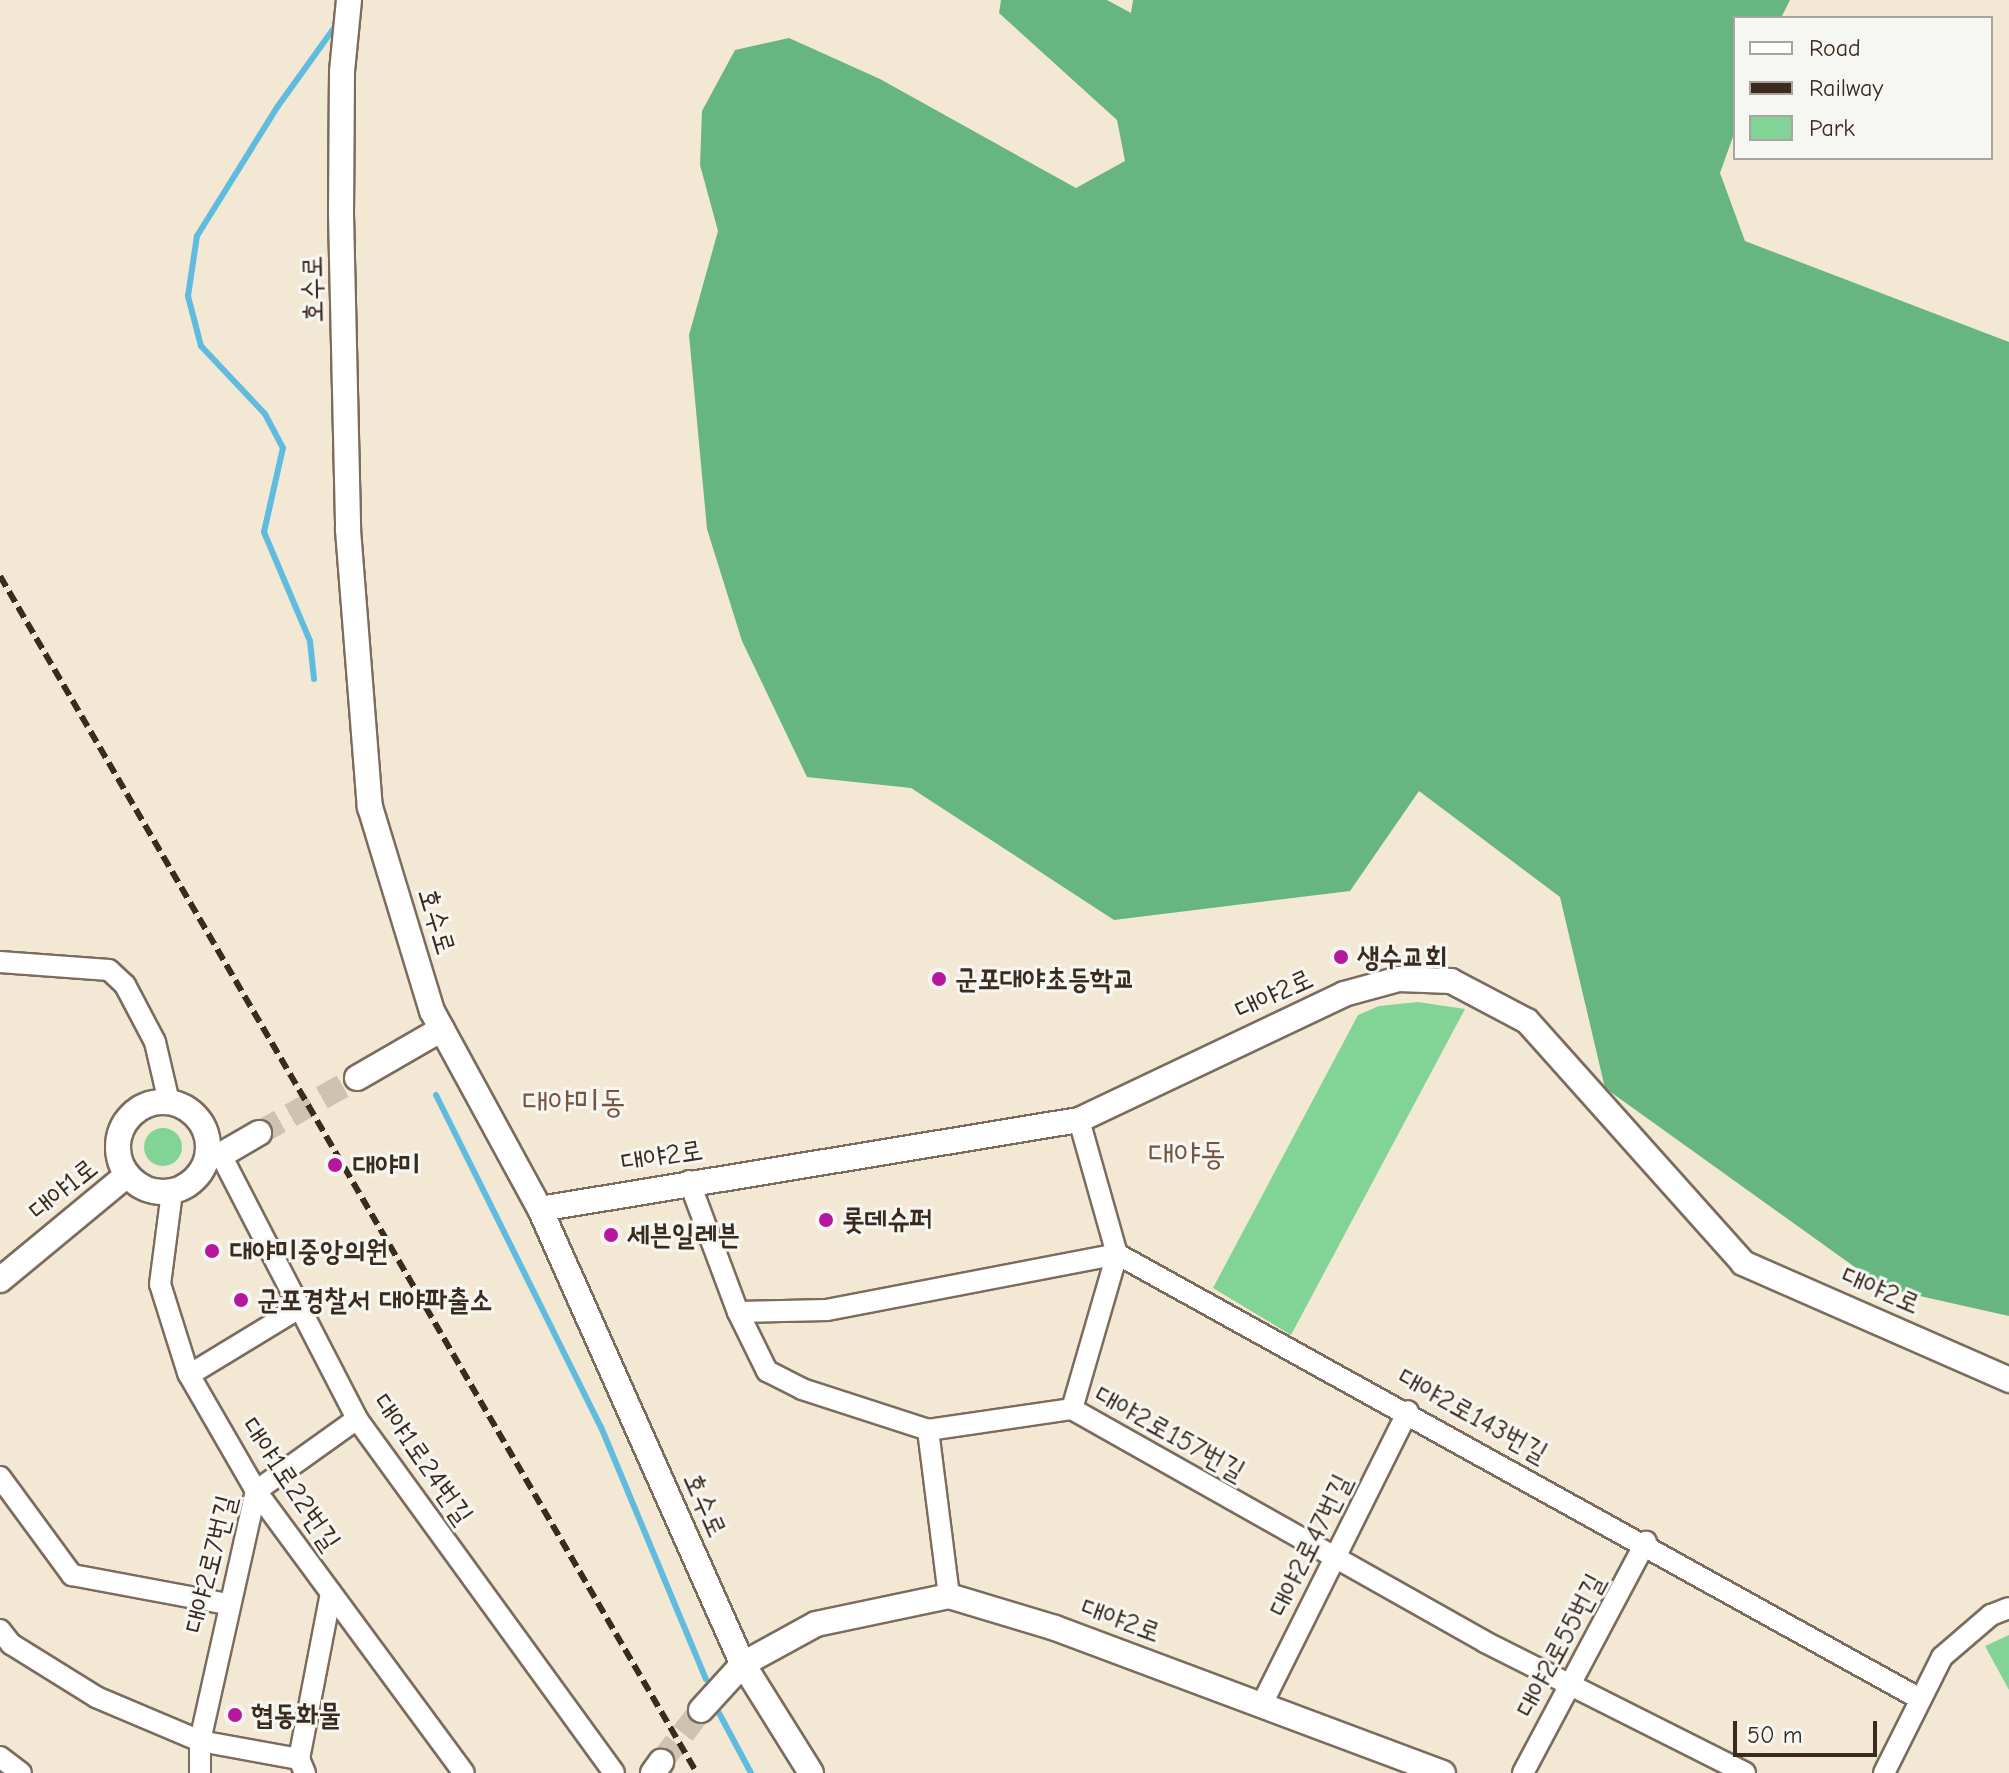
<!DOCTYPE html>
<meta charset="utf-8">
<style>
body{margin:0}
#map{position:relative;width:2009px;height:1773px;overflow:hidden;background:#f3e8d4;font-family:"Comic Neue","Poor Story",sans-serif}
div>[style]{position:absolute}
.green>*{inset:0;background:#81d496}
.round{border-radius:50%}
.forest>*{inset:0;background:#68b67f}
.stream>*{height:6px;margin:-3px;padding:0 3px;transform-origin:3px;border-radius:3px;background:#60bcde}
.tertiary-tunnel>*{height:24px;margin-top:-12px;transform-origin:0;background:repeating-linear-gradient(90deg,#cec2b0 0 24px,transparent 0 36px)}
.roads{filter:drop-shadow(2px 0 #7b6c5e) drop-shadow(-2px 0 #7b6c5e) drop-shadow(0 2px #7b6c5e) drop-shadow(0 -2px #7b6c5e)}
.minor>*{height:20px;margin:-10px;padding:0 10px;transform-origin:10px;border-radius:10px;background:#fff}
.tertiary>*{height:24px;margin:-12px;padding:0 12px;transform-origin:12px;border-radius:12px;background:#fff}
.tertiary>.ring{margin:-12px;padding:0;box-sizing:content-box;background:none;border:24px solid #fff;border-radius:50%}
.rail>*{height:6px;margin-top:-3px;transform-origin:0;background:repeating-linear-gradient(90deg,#3b2a1e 0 12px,transparent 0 18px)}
.dots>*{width:22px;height:22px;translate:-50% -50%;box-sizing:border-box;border:4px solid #f6f6f2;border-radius:50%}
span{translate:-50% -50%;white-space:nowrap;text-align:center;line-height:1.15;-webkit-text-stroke:6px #f6f6f2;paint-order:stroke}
.street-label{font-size:28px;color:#3b2a1e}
.poi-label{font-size:28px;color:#3b2a1e;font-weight:700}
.left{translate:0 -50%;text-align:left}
.quarter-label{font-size:32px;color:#795440}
.legend{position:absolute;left:1733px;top:16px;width:260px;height:144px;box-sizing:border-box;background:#f6f6f2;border:2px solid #aba49d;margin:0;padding:10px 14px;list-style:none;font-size:24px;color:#3b2a1e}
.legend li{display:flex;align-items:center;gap:16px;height:40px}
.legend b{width:40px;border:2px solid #aba49d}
.scale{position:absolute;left:1733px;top:1721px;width:144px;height:36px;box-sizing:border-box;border:4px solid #3b2a1e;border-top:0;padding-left:10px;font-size:24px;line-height:28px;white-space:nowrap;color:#3b2a1e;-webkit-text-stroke:6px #f6f6f2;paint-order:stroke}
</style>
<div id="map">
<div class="green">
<div style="clip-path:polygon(1418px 1002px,1465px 1009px,1291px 1335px,1213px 1288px,1358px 1015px,1379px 1006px)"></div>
<div class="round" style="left:144px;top:1128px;width:38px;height:38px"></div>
<div style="clip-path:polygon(2009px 1635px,2009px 1690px,1985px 1646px)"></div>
</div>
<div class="forest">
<div style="clip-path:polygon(1001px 0,1107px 0,1131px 13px,1133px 0,1790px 0,1781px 18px,1735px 18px,1735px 131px,1720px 173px,1745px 241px,2009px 342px,2009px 1316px,1884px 1288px,1605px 1088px,1560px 897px,1419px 791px,1350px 891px,1114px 920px,911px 788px,807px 777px,742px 641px,707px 529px,689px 335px,718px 231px,700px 165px,702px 111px,735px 50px,789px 38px,880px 79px,1076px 188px,1125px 161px,1117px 120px,999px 13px)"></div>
</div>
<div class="stream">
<div style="left:314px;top:679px;width:38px;rotate:-96deg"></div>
<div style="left:310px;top:641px;width:118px;rotate:-112.9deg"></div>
<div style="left:264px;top:532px;width:86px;rotate:-77.3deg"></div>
<div style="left:283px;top:448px;width:38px;rotate:-118deg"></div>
<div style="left:265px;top:414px;width:93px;rotate:-133.3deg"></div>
<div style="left:201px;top:346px;width:52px;rotate:-104.6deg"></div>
<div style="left:188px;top:296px;width:61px;rotate:-81.5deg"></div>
<div style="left:197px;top:236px;width:153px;rotate:-58.1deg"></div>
<div style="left:278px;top:106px;width:101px;rotate:-54.3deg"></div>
<div style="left:436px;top:1095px;width:371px;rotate:63.6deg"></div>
<div style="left:601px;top:1427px;width:273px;rotate:67.4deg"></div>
<div style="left:719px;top:1713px;width:68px;rotate:61.9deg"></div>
</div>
<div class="tertiary-tunnel">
<div style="left:259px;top:1133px;width:112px;rotate:-29.3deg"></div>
<div style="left:661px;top:1762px;width:66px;rotate:-52.4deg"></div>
</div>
<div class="roads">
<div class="minor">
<div style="left:0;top:962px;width:109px;rotate:4.2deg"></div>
<div style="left:109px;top:970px;width:22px;rotate:43deg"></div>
<div style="left:125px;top:985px;width:64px;rotate:62.2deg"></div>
<div style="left:155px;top:1042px;width:62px;rotate:76.9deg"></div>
<div style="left:1079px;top:1120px;width:139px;rotate:74.2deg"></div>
<div style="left:1117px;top:1254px;width:918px;rotate:28.99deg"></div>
<div style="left:221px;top:1155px;width:297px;rotate:62.7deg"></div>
<div style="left:357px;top:1419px;width:437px;rotate:54deg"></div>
<div style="left:689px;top:1181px;width:140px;rotate:69.5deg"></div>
<div style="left:738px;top:1312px;width:66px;rotate:63.8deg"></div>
<div style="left:767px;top:1371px;width:39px;rotate:27deg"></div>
<div style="left:802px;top:1389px;width:133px;rotate:18deg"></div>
<div style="left:928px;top:1430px;width:146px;rotate:-8.3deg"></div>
<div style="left:1072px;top:1409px;width:474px;rotate:29.4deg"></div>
<div style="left:1485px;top:1642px;width:291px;rotate:26.7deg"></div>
<div style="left:172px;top:1192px;width:93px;rotate:97.4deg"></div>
<div style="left:160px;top:1284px;width:93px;rotate:72.5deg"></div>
<div style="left:188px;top:1373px;width:136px;rotate:60deg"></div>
<div style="left:256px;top:1491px;width:350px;rotate:53.6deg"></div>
<div style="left:738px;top:1312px;width:89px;rotate:-1.3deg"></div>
<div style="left:827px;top:1310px;width:295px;rotate:-10.9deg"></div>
<div style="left:1117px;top:1254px;width:161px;rotate:106.2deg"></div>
<div style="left:189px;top:1375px;width:129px;rotate:-31.3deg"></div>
<div style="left:928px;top:1430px;width:167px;rotate:82.8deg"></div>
<div style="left:0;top:1477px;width:122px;rotate:53.7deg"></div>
<div style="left:72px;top:1575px;width:158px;rotate:10.6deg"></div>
<div style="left:0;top:1630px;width:18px;rotate:52deg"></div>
<div style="left:11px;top:1644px;width:100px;rotate:31.9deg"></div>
<div style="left:96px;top:1697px;width:113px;rotate:22.9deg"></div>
<div style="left:200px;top:1741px;width:101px;rotate:10.3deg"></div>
<div style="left:1262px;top:1704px;width:327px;rotate:-63.5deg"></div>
<div style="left:0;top:1757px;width:26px;rotate:37deg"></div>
<div style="left:200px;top:1773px;width:32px;rotate:-90deg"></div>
<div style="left:200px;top:1741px;width:256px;rotate:-77.4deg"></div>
<div style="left:256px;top:1491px;width:124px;rotate:-35.5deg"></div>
<div style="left:305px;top:1773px;width:15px;rotate:-113deg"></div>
<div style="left:299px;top:1759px;width:169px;rotate:-79.1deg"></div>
<div style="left:1523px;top:1773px;width:262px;rotate:-62deg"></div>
<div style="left:1884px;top:1773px;width:130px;rotate:-63.4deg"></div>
<div style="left:1942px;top:1657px;width:65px;rotate:-40.6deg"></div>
<div style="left:1991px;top:1615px;width:19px;rotate:-21deg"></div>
</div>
<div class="tertiary">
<div style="left:349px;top:0;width:72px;rotate:95.6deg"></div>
<div style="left:342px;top:72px;width:142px;rotate:90.4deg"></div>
<div style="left:341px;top:214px;width:316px;rotate:88.7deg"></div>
<div style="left:348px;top:530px;width:278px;rotate:85.5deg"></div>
<div style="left:370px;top:807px;width:213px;rotate:73.1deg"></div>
<div style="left:432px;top:1011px;width:226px;rotate:61.4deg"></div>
<div style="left:540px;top:1209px;width:498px;rotate:66deg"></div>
<div style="left:743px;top:1664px;width:128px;rotate:58deg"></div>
<div style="left:357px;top:1078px;width:98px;rotate:-30deg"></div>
<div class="ring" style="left:118px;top:1102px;width:66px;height:66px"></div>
<div style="left:208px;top:1151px;width:14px;rotate:17deg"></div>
<div style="left:221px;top:1155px;width:44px;rotate:-30.1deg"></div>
<div style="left:540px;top:1209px;width:546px;rotate:-9.38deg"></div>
<div style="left:1079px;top:1120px;width:293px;rotate:-25.4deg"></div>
<div style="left:1344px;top:994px;width:57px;rotate:-15.3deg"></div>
<div style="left:1399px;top:979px;width:52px;rotate:2.2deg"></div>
<div style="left:1451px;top:981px;width:86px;rotate:27.8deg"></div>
<div style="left:1527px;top:1021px;width:324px;rotate:48.2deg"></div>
<div style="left:1743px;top:1263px;width:291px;rotate:23.7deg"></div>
<div style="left:0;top:1280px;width:165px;rotate:-39.6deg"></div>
<div style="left:701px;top:1710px;width:62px;rotate:-47.6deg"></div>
<div style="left:743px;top:1664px;width:83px;rotate:-28.7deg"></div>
<div style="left:816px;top:1624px;width:136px;rotate:-11.9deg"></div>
<div style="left:949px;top:1596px;width:111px;rotate:16.8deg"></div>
<div style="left:1055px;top:1628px;width:414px;rotate:20.5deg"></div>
<div style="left:653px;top:1773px;width:14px;rotate:-54deg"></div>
</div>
</div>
<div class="rail">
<div style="left:0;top:576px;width:1385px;rotate:59.79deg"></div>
</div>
<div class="dots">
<div style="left:1341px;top:957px;background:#b5179e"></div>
<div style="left:939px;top:979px;background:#b5179e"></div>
<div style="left:335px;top:1165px;background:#b5179e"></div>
<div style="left:826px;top:1220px;background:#b5179e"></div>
<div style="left:611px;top:1235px;background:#b5179e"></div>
<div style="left:212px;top:1251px;background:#b5179e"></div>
<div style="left:241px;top:1300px;background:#b5179e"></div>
<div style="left:235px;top:1715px;background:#b5179e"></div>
</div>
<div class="street-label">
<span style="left:313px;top:289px;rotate:-91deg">호수로</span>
<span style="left:437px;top:921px;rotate:73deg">호수로</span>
<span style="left:1274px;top:994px;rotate:-25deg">대야2로</span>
<span style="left:662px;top:1156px;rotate:-9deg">대야2로</span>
<span style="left:63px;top:1189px;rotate:-39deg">대야1로</span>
<span style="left:1881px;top:1290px;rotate:23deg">대야2로</span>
<span style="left:1473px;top:1415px;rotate:29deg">대야2로143번길</span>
<span style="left:1170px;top:1433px;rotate:29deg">대야2로157번길</span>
<span style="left:423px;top:1459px;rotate:55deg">대야1로24번길</span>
<span style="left:291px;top:1484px;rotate:56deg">대야1로22번길</span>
<span style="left:705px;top:1505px;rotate:66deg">호수로</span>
<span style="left:1310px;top:1545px;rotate:-64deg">대야2로47번길</span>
<span style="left:210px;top:1564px;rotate:-76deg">대야2로7번길</span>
<span style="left:1121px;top:1620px;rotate:20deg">대야2로</span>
<span style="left:1560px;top:1645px;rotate:-62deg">대야2로55번길</span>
</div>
<div class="poi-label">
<span class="left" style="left:1357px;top:957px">생수교회</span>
<span class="left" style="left:955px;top:979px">군포대야초등학교</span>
<span class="left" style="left:353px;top:1165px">대야미</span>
<span class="left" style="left:842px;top:1220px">롯데슈퍼</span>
<span class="left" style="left:627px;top:1235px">세븐일레븐</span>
<span class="left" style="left:230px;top:1251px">대야미중앙의원</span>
<span class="left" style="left:257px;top:1300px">군포경찰서 대야파출소</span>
<span class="left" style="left:251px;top:1715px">협동화물</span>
</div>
<div class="quarter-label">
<span style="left:574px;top:1102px">대야미동</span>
<span style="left:1187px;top:1154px">대야동</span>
</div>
<ul class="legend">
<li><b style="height:10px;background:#fff"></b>Road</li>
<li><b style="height:10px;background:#3b2a1e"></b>Railway</li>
<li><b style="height:22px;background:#81d496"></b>Park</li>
</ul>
<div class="scale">50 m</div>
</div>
